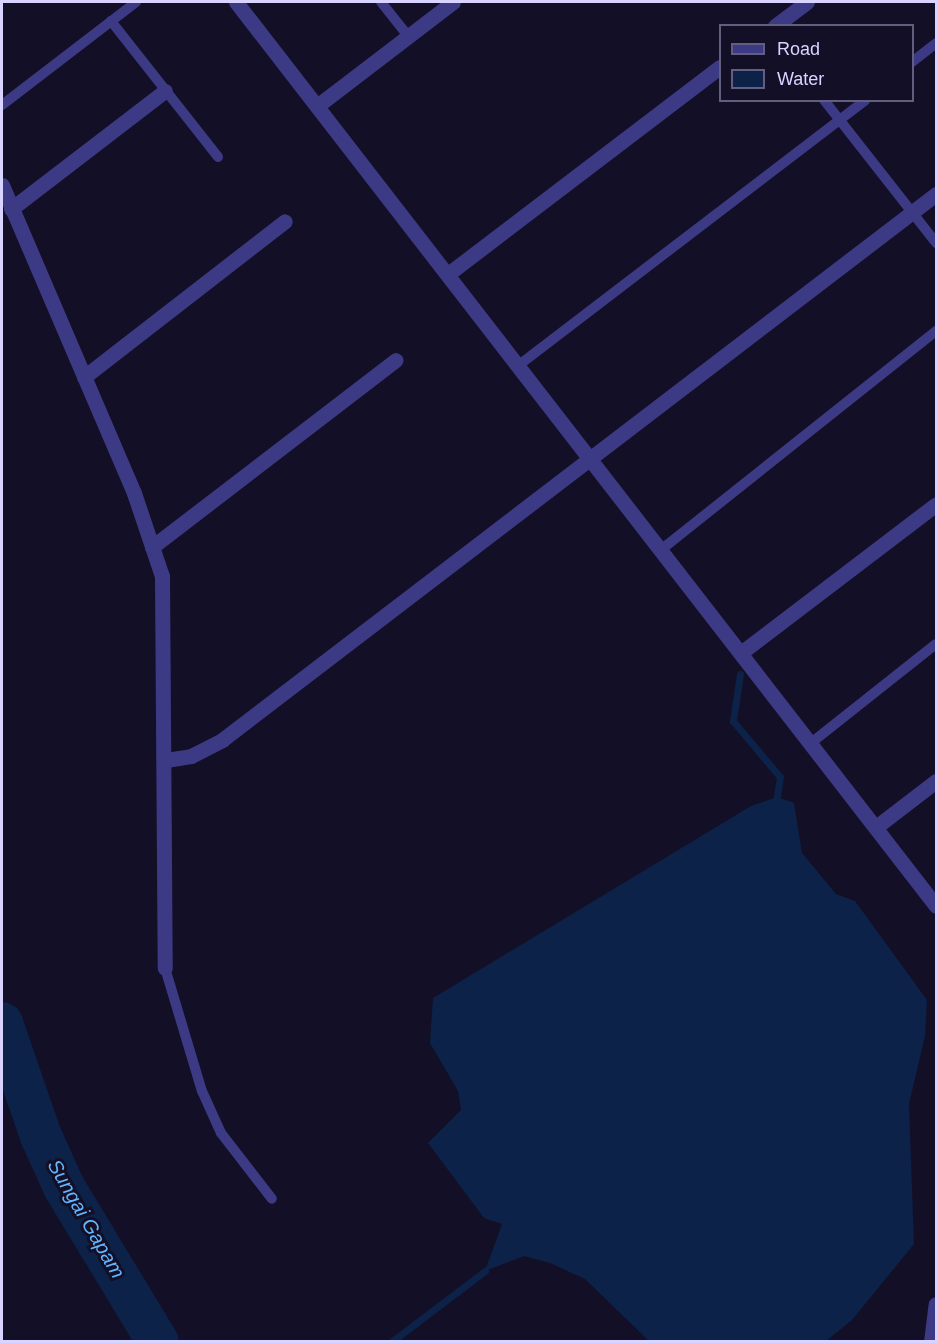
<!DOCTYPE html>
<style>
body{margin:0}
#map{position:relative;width:938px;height:1343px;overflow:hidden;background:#130f26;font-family:Helvetica,sans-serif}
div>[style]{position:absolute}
.water>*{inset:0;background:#0c2248}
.stream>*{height:7px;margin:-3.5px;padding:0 3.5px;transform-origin:3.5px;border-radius:3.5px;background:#0c2248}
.river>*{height:42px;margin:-21px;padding:0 21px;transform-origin:21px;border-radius:21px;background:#0c2248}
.lane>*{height:10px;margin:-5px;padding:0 5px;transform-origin:5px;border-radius:5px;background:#3d3a85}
.street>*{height:15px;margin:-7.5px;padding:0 7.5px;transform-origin:7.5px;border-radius:7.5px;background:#3d3a85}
span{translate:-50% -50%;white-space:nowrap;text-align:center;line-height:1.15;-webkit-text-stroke:6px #130f26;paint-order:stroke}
.water-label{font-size:20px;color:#62b6ff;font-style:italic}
.frame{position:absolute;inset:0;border:3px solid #d9d4ff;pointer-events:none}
.legend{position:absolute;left:719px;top:24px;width:195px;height:78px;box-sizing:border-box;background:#130f26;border:2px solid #625e7d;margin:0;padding:8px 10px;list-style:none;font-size:18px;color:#d9d4ff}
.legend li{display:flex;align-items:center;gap:12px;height:30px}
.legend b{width:30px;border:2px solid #625e7d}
</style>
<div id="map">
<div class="water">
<div style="clip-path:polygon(777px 797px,794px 803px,802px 853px,836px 894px,855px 901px,927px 1000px,925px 1036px,909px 1104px,914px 1244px,852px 1320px,826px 1341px,649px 1341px,585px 1279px,550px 1263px,524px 1256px,485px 1271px,502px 1224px,484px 1218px,428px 1143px,461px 1110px,458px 1091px,430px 1043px,433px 998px,751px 806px)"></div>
</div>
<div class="stream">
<div style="left:740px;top:674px;width:48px;rotate:98.5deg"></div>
<div style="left:733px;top:721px;width:73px;rotate:50deg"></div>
<div style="left:780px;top:777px;width:20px;rotate:99deg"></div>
<div style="left:391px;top:1342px;width:118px;rotate:-37.1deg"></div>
</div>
<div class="river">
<div style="left:2px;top:1023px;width:120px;rotate:71deg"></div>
<div style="left:41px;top:1136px;width:56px;rotate:65.7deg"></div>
<div style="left:64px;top:1187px;width:181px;rotate:58.8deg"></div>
</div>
<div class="lane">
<div style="left:381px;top:2px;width:43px;rotate:51.5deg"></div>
<div style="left:111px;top:21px;width:173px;rotate:51.8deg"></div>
<div style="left:912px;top:62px;width:31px;rotate:-38deg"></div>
<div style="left:824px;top:100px;width:182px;rotate:51.9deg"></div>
<div style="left:2px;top:105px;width:169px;rotate:-37.5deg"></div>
<div style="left:519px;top:365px;width:436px;rotate:-37.4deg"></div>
<div style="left:662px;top:549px;width:350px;rotate:-38.5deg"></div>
<div style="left:811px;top:743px;width:159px;rotate:-38.4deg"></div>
<div style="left:165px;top:968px;width:128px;rotate:73.3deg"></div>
<div style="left:202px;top:1091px;width:46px;rotate:65.7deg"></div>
<div style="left:221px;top:1133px;width:83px;rotate:52.3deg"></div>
</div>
<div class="street">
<div style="left:236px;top:2px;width:1143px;rotate:52.25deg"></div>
<div style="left:775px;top:26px;width:40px;rotate:-37deg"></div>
<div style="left:317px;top:106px;width:171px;rotate:-37.4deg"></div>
<div style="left:2px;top:185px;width:335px;rotate:66.8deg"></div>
<div style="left:134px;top:493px;width:88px;rotate:71.4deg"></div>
<div style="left:162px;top:576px;width:392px;rotate:89.6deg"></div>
<div style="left:11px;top:209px;width:194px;rotate:-37.5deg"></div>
<div style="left:448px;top:274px;width:342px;rotate:-37.3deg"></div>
<div style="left:84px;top:377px;width:254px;rotate:-37.8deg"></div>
<div style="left:152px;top:547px;width:307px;rotate:-37.5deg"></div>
<div style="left:742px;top:652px;width:244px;rotate:-37.3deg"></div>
<div style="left:166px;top:760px;width:25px;rotate:-9deg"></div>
<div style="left:191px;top:756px;width:35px;rotate:-27deg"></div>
<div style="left:222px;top:740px;width:899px;rotate:-37.41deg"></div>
<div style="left:876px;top:827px;width:76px;rotate:-37.5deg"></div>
<div style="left:931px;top:1342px;width:38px;rotate:-83deg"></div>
</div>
<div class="water-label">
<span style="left:86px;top:1219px;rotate:60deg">Sungai Gapam</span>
</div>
<div class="frame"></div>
<ul class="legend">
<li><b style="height:8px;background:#3d3a85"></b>Road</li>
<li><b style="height:16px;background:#0c2248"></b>Water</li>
</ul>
</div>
